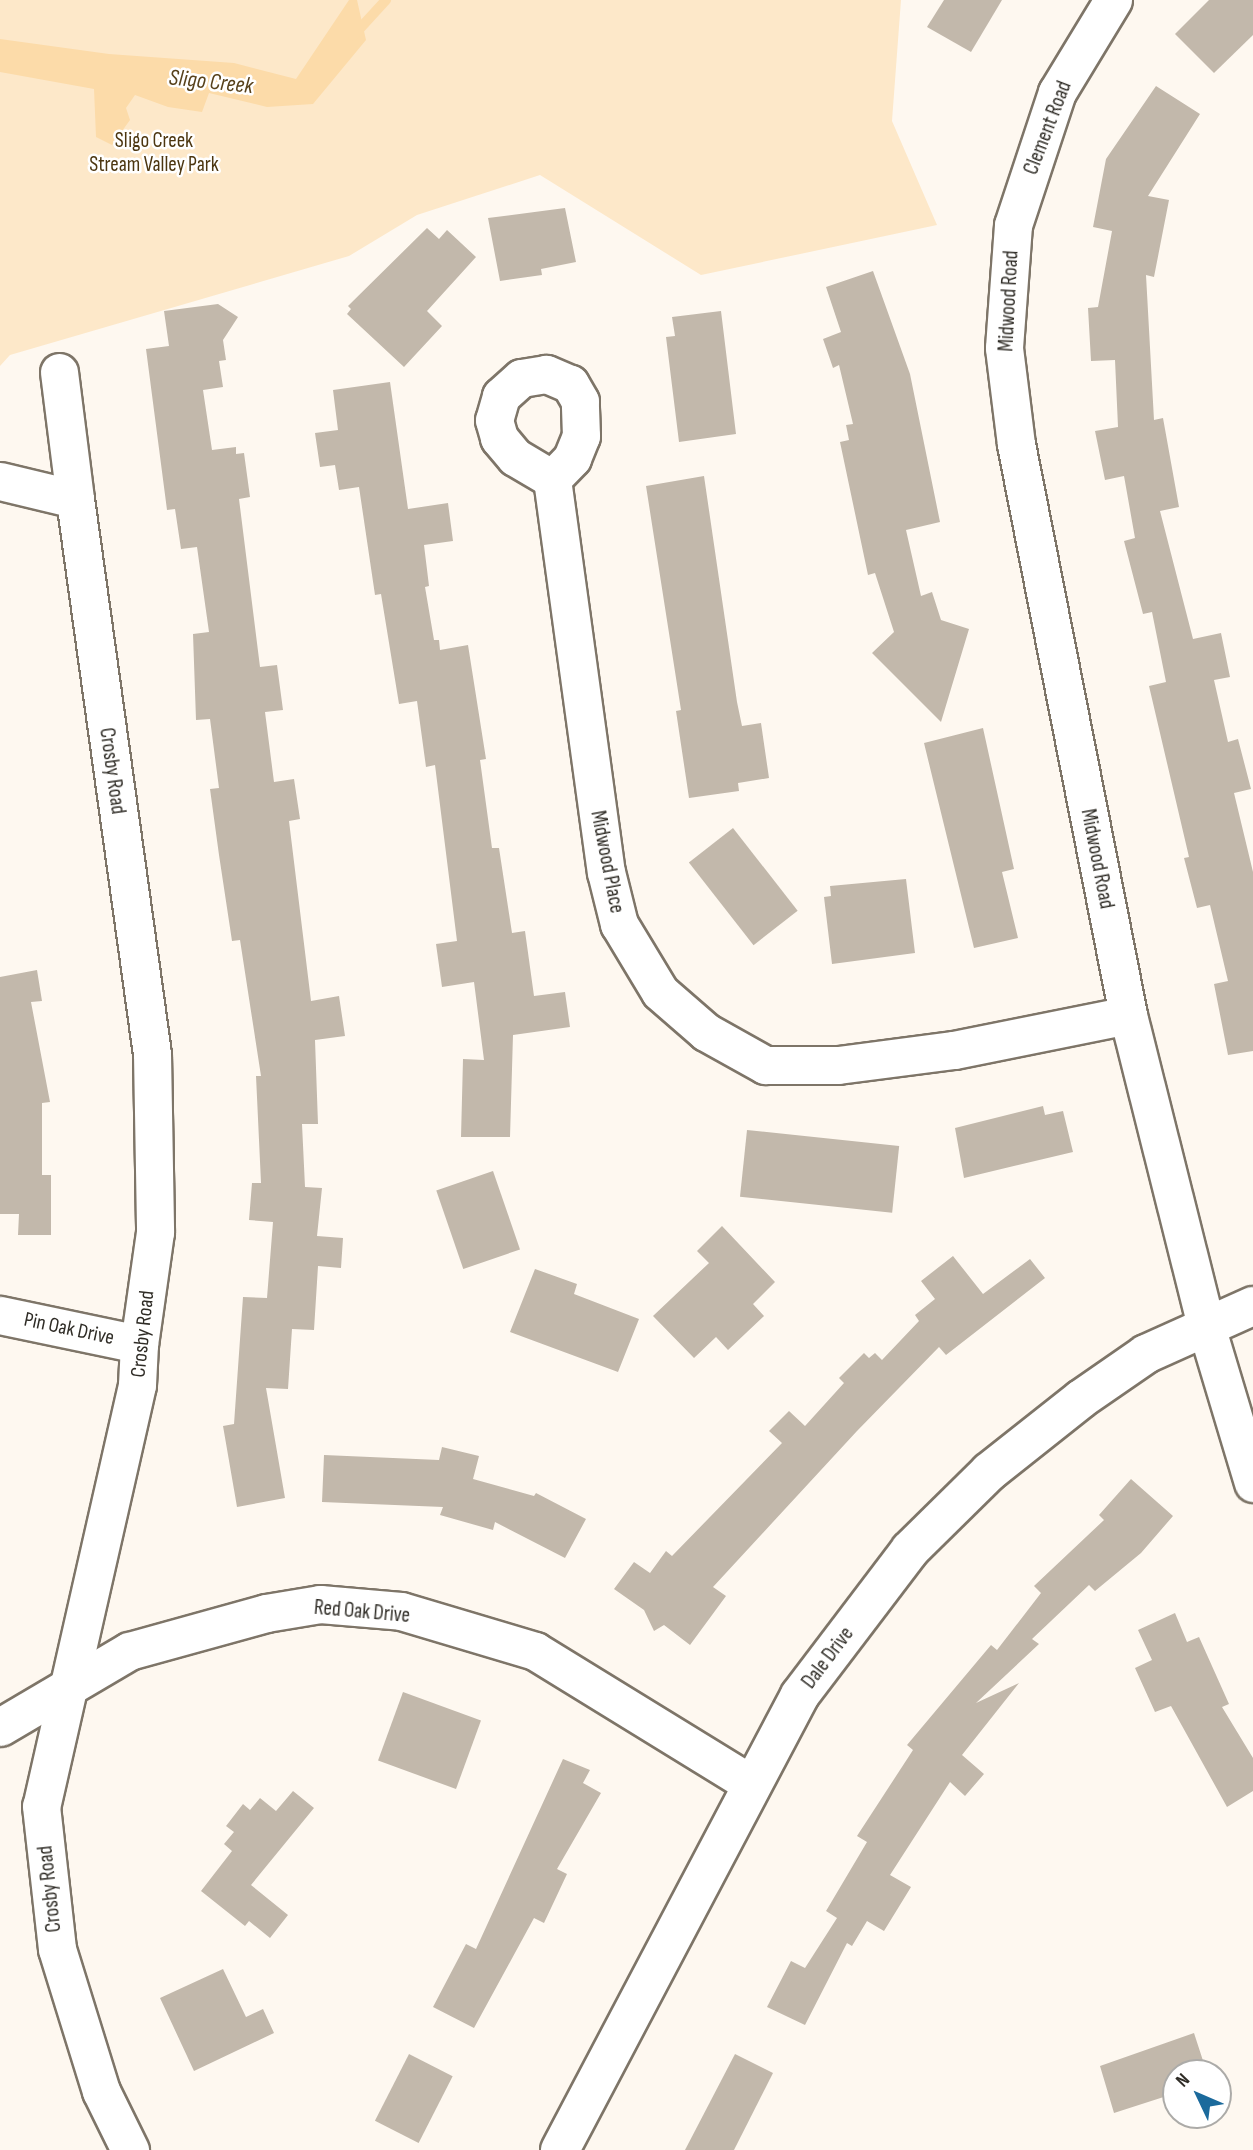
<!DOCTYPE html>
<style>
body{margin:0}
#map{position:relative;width:1253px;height:2150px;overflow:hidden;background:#fef8f0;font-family:"Sofia Sans Condensed",sans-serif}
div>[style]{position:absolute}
.green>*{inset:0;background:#fde8c9}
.water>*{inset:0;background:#fcdba9}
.stream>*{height:10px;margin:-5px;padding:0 5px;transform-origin:5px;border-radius:5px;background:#fcdba9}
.building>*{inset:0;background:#c2b8ab;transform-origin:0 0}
.roads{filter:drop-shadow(2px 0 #7e7568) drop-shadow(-2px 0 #7e7568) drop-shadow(0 2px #7e7568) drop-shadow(0 -2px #7e7568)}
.minor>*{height:37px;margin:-18.5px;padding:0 18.5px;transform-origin:18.5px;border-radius:18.5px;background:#fff}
.tertiary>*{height:38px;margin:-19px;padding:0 19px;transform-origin:19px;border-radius:19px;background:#fff}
span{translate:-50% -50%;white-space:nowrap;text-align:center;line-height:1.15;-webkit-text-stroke:5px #fff;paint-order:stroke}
.street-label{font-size:21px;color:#2f2c26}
.park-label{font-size:21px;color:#4c3610}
.water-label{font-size:23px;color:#58421c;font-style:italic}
.north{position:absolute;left:1162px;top:2059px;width:70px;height:70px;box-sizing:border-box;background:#fff;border:2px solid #acaba8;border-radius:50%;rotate:314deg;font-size:19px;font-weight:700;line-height:28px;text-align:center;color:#2f2c26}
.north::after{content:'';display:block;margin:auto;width:24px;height:32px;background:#1b6a9c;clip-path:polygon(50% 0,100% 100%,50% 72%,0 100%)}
</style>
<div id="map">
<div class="green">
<div style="clip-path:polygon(0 0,901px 0,892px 121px,937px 225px,701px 275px,540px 175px,417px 215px,349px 256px,10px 355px,0 366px)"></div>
</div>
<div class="water">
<div style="clip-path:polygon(349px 0,357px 0,366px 40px,313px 104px,267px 107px,209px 93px,202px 112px,168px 107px,135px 95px,126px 108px,130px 120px,112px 145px,96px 137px,94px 89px,0 72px,0 39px,109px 54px,234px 63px,296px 79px)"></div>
</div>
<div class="stream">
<div style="left:353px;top:36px;width:49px;rotate:-47.5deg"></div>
</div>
<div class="building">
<div style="clip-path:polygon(944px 0,1002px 0,971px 52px,927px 27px)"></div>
<div style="clip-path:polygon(1209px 0,1253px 0,1253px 35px,1214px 73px,1175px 34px)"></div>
<div style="clip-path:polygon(1156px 86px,1200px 114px,1148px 196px,1169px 200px,1154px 277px,1146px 275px,1154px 420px,1163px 418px,1179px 507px,1160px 511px,1193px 639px,1221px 633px,1230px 677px,1214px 680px,1228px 742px,1238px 739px,1251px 789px,1234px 793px,1253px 872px,1253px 1051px,1228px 1055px,1214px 984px,1228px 981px,1210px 905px,1197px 908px,1184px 858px,1189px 857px,1149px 686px,1166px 682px,1152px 612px,1143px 614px,1124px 541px,1135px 538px,1124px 476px,1105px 480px,1095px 431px,1118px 427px,1115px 360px,1091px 361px,1088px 308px,1098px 307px,1112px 231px,1093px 227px,1106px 159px)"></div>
<div style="clip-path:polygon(565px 208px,576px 262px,541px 269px,542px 275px,500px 281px,488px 218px)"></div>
<div style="clip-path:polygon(427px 228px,439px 239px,447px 230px,476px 257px,427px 311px,442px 326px,404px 367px,347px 314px,351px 309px,348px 306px)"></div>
<div style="clip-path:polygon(873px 271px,910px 374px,940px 522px,906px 530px,921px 596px,932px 592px,941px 620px,969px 629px,941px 722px,872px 653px,894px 632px,875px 573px,868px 575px,840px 442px,849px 440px,846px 425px,853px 424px,839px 365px,833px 368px,823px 339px,841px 332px,826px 287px)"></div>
<div style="clip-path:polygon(218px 304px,238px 317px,223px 340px,226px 360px,219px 361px,223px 387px,203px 390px,212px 450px,236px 447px,236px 454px,244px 453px,250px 497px,239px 499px,260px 667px,277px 665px,283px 710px,265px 712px,274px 782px,294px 779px,300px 819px,289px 821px,311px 1001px,339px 996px,345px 1036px,315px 1040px,318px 1124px,302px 1124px,305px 1187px,322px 1188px,317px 1236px,343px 1238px,341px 1268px,318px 1266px,314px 1330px,292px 1329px,288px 1389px,266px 1388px,285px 1498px,237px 1507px,223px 1426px,234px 1424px,243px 1297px,267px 1298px,273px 1222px,249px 1220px,252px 1183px,261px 1183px,256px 1076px,261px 1076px,240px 940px,232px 941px,219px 855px,210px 789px,219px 788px,210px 719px,196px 720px,193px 634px,209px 632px,197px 547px,181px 549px,175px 509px,167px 510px,146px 349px,169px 346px,164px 311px)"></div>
<div style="clip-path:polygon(721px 311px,736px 434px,679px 442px,666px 337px,675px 336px,672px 317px)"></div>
<div style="clip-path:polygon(390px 382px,408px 509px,448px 503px,453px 541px,424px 545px,429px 586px,425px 587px,434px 640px,439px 640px,440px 650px,468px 645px,486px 759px,480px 760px,492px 848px,499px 848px,512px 933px,525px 931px,534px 996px,565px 992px,570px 1027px,513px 1035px,510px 1137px,461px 1137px,463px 1059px,484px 1060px,474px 982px,442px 987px,436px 944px,457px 941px,435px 765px,426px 767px,417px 701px,399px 704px,381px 594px,375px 595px,359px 487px,339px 490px,335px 465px,320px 467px,315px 433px,338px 430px,333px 390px)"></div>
<div style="clip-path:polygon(704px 476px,737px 702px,742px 726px,761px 723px,769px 778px,738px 783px,739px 791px,689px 798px,676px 711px,681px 710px,646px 486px)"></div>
<div style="clip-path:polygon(983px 728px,1014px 869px,1002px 872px,1018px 938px,974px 948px,924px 743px)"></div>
<div style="left:733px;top:828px;width:105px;height:56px;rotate:52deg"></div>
<div style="clip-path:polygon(906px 879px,915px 953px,832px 964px,824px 897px,831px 896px,830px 886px)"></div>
<div style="clip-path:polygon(37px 970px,42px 1001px,31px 1002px,50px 1102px,42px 1103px,42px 1175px,51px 1175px,51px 1235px,18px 1235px,19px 1214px,0 1214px,0 977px)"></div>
<div style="clip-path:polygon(1043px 1106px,1045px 1115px,1063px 1111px,1073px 1152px,964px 1178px,955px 1128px)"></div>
<div style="left:747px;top:1130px;width:153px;height:67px;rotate:6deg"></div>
<div style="left:493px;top:1171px;width:83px;height:60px;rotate:71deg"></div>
<div style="clip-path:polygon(722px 1226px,775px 1282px,753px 1304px,764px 1316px,728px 1350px,716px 1337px,694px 1358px,653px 1316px,709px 1263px,697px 1251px)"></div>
<div style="clip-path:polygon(953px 1256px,983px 1294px,1030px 1259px,1045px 1278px,946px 1355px,939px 1347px,857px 1431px,713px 1587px,726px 1596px,690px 1645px,664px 1625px,654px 1631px,644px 1610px,614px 1589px,634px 1562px,650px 1573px,666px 1551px,672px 1556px,782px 1443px,769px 1431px,789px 1411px,805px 1426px,844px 1383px,839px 1378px,864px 1353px,869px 1358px,875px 1353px,882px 1360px,919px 1321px,915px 1315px,935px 1299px,921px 1281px)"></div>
<div style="clip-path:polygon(535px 1269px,577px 1284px,574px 1294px,639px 1319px,618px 1372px,510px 1332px)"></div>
<div style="clip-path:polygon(442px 1447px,479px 1456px,473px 1479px,534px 1496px,536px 1493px,586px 1519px,565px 1558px,495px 1522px,493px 1530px,440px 1515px,443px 1507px,322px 1502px,324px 1455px,439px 1460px)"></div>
<div style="clip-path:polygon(1131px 1479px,1173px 1516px,1141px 1553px,1095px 1591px,1089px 1585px,1032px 1639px,1039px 1644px,976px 1703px,1019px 1683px,962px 1755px,984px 1774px,965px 1796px,950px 1782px,890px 1875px,911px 1887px,884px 1931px,867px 1921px,852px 1946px,847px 1943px,805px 2025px,767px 2007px,791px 1961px,805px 1968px,837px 1918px,826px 1911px,867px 1842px,857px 1836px,913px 1750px,907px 1745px,991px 1645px,997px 1650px,1041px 1593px,1034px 1586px,1104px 1520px,1099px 1515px)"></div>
<div style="clip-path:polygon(1175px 1613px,1187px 1642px,1199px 1637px,1229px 1704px,1222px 1707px,1253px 1758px,1253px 1791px,1227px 1807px,1171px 1706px,1155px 1712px,1135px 1668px,1152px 1660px,1138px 1630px)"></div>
<div style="left:403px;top:1692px;width:83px;height:73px;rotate:20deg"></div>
<div style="clip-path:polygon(563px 1759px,590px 1770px,583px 1783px,601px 1793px,557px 1869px,567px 1874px,544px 1923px,534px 1918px,474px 2028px,433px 2007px,466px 1944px,476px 1949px)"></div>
<div style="clip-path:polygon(293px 1791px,314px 1808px,251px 1885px,288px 1915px,270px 1938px,249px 1921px,245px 1926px,201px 1891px,232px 1851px,224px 1844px,234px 1832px,226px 1826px,243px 1804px,250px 1810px,260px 1798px,276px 1811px)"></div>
<div style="clip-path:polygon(223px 1969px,246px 2017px,263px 2009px,274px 2033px,194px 2071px,160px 1998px)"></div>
<div style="clip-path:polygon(1194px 2033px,1207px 2073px,1176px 2073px,1176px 2093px,1114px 2113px,1100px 2066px)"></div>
<div style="left:409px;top:2054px;width:49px;height:75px;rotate:27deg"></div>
<div style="clip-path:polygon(735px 2054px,773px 2073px,734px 2150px,685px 2150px)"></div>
</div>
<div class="roads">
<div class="minor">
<div style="left:1113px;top:0;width:108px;rotate:121.3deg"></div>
<div style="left:1057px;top:92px;width:140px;rotate:108.3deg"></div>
<div style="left:1013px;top:225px;width:123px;rotate:94.2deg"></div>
<div style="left:1004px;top:348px;width:97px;rotate:82.9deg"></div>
<div style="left:1016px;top:444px;width:582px;rotate:78.9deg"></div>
<div style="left:1128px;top:1015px;width:321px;rotate:75.9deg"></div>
<div style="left:1206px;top:1326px;width:164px;rotate:73.3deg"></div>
<div style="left:59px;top:372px;width:128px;rotate:82.8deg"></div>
<div style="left:552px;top:479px;width:29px;rotate:-46deg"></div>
<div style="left:572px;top:458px;width:24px;rotate:-68deg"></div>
<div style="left:581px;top:436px;width:35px;rotate:-92deg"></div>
<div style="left:580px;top:401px;width:20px;rotate:-120deg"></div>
<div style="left:570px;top:384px;width:26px;rotate:-157deg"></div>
<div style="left:546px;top:374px;width:25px;rotate:171deg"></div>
<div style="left:521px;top:378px;width:27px;rotate:138deg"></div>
<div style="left:501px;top:396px;width:25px;rotate:106deg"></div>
<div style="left:494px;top:420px;width:19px;rotate:74deg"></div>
<div style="left:499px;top:438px;width:25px;rotate:50deg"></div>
<div style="left:515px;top:457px;width:43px;rotate:30.7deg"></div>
<div style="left:552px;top:479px;width:397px;rotate:82.2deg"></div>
<div style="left:606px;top:872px;width:54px;rotate:76deg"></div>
<div style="left:619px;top:924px;width:79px;rotate:58.9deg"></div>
<div style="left:660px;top:992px;width:61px;rotate:41deg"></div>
<div style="left:706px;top:1032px;width:68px;rotate:29.2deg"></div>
<div style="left:765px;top:1065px;width:73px"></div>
<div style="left:838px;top:1065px;width:117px;rotate:-7.4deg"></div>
<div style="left:954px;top:1050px;width:177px;rotate:-11.4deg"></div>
<div style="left:0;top:481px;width:77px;rotate:13.5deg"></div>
<div style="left:75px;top:499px;width:560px;rotate:82.1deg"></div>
<div style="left:152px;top:1054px;width:178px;rotate:89deg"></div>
<div style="left:155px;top:1232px;width:113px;rotate:98.1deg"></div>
<div style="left:139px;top:1344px;width:41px;rotate:92.8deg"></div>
<div style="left:137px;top:1385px;width:432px;rotate:102.8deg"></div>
<div style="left:41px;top:1806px;width:144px;rotate:83.6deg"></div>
<div style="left:57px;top:1949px;width:149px;rotate:72.8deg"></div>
<div style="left:101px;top:2091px;width:66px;rotate:63.8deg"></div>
<div style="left:0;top:1315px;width:142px;rotate:11.8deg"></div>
<div style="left:0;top:1727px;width:150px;rotate:-30.5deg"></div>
<div style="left:129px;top:1651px;width:142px;rotate:-15.5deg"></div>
<div style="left:266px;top:1613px;width:55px;rotate:-9.5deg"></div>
<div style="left:320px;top:1604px;width:81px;rotate:4.9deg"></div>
<div style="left:401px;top:1611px;width:140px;rotate:16.6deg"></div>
<div style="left:535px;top:1651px;width:254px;rotate:31.6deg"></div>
</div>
<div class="tertiary">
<div style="left:560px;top:2150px;width:514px;rotate:-62.19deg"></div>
<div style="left:800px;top:1695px;width:182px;rotate:-52.8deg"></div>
<div style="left:910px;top:1550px;width:111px;rotate:-44.6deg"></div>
<div style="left:989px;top:1472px;width:117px;rotate:-38.4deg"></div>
<div style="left:1081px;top:1399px;width:79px;rotate:-34.7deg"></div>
<div style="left:1146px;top:1354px;width:117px;rotate:-24.2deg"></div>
</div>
</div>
<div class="street-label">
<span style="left:1048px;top:128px;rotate:-69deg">Clement Road</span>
<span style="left:1009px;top:301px;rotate:-87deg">Midwood Road</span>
<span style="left:112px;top:771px;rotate:82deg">Crosby Road</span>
<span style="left:1097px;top:859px;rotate:79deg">Midwood Road</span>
<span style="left:607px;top:862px;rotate:79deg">Midwood Place</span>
<span style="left:69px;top:1329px;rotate:12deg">Pin Oak Drive</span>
<span style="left:143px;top:1334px;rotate:-84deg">Crosby Road</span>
<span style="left:362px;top:1612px;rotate:5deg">Red Oak Drive</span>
<span style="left:828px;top:1658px;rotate:-53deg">Dale Drive</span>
<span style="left:50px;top:1889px;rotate:-96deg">Crosby Road</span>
</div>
<div class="park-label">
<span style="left:154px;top:153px">Sligo Creek<br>Stream Valley Park</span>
</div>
<div class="water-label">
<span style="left:211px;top:82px;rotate:6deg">Sligo Creek</span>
</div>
<div class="north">N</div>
</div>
